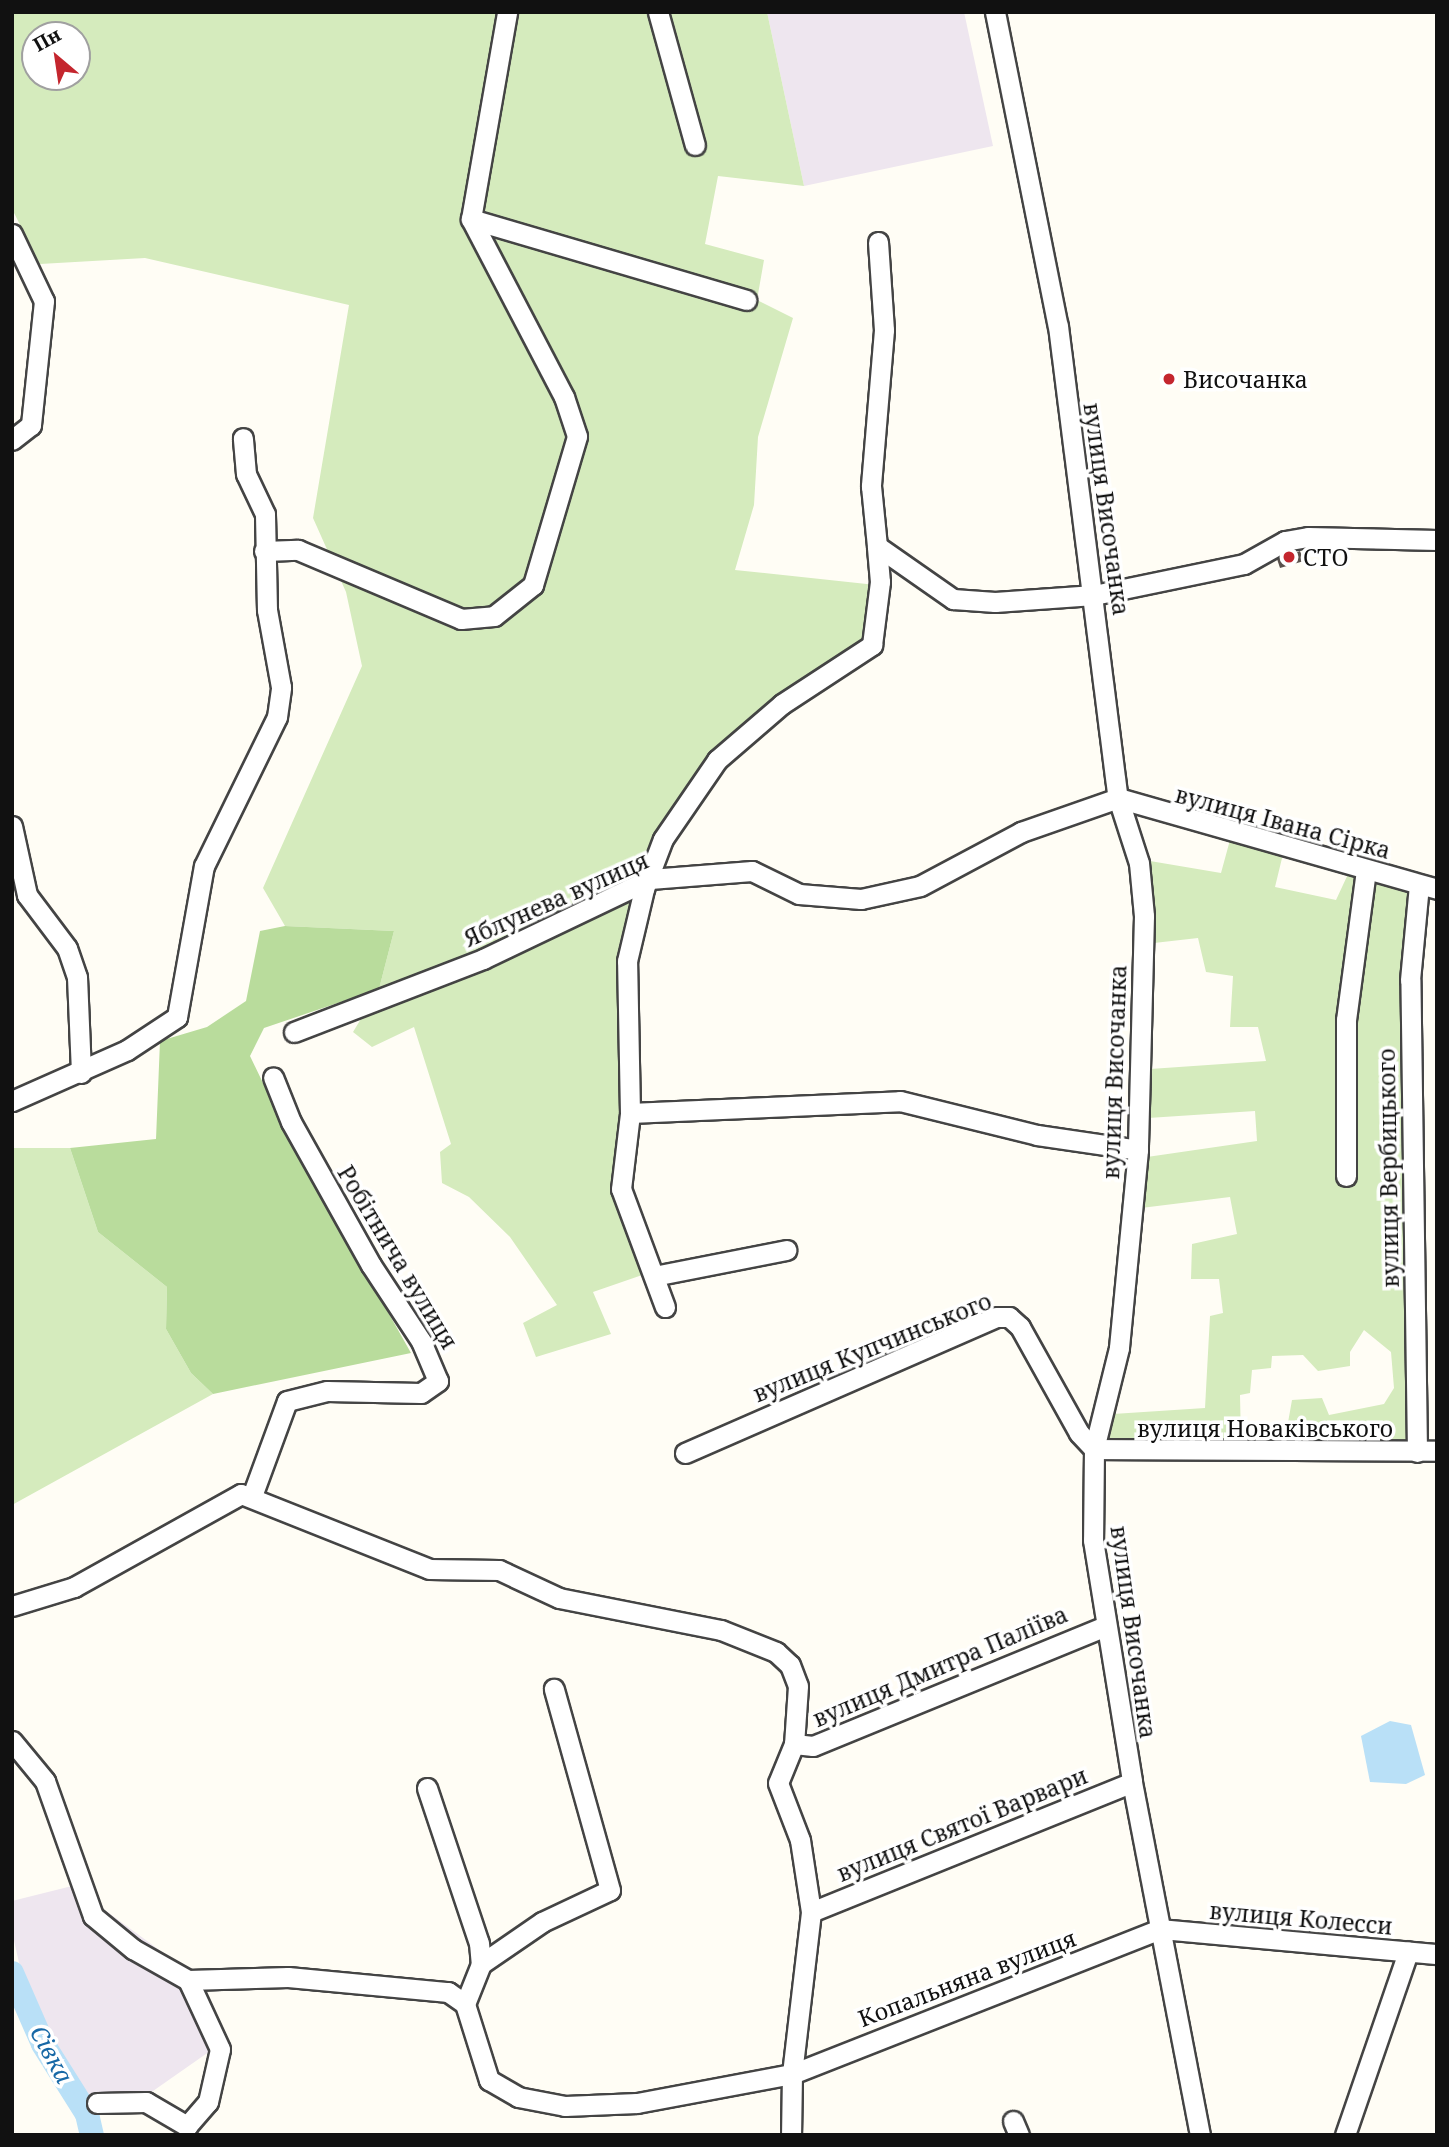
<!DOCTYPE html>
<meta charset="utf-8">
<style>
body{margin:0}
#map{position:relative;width:1449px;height:2147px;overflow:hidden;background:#fffdf5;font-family:"Noto Serif",serif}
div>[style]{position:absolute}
.industrial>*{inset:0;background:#eee6ef}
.green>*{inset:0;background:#d5ebbd}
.forest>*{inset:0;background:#b9dc9c}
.water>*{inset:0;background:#b9e0f7}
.river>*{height:24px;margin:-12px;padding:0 12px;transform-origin:12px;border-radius:12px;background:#b9e0f7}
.building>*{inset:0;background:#5a524d}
.roads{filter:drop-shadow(2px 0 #444) drop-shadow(-2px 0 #444) drop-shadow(0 2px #444) drop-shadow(0 -2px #444)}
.minor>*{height:19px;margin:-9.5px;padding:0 9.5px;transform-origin:9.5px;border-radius:9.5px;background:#fff}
.dots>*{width:19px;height:19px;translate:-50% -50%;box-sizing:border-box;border:4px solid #fff;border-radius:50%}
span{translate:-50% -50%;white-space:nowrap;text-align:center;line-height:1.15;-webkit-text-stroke:7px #fff;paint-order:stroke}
.poi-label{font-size:23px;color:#111}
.left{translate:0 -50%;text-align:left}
.street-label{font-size:23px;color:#111}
.water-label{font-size:24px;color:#1768a6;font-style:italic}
.frame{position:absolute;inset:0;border:14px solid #111;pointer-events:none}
.north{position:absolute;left:21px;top:21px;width:70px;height:70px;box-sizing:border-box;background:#fff;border:2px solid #a0a0a0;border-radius:50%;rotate:331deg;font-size:19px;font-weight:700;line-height:28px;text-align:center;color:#111}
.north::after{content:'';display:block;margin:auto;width:24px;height:32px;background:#c4262e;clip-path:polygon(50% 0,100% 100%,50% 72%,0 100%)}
</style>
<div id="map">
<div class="industrial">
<div style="clip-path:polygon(767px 12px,964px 12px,993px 146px,804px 186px)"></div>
<div style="clip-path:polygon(72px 1886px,188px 1971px,213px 2049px,153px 2091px,92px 2099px,51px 2040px,23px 1980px,12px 1932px,12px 1901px)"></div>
</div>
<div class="green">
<div style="clip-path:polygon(evenodd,12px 12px,767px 12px,804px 186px,718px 176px,705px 244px,764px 260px,757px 300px,793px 318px,758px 437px,754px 505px,735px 570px,876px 585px,867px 639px,714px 756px,645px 869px,616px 1192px,648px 1273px,593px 1292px,611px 1334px,536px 1357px,523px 1323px,557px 1305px,510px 1237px,469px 1197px,442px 1183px,440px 1152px,451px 1144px,414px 1027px,372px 1047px,353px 1032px,379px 989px,394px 931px,285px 926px,263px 888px,362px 666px,346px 592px,313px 518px,349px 305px,145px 258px,40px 264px,12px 209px,12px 12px,35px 35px,77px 35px,77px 77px,35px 77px,35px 35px)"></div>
<div style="clip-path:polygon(1230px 840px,1283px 854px,1275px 887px,1336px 900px,1349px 872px,1414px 890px,1423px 1447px,1284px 1445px,1292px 1400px,1322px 1398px,1329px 1415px,1384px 1404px,1394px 1388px,1391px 1352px,1364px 1330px,1350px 1352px,1350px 1366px,1318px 1371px,1303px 1355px,1272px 1356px,1271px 1368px,1252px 1370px,1250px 1393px,1240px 1395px,1241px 1442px,1107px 1444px,1113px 1414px,1205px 1408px,1210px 1316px,1223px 1313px,1219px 1279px,1191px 1279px,1192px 1244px,1237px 1234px,1230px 1197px,1141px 1208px,1147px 1157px,1257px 1141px,1255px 1111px,1148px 1118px,1150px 1069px,1266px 1061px,1258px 1027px,1230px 1027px,1233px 976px,1206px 972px,1198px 938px,1154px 943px,1150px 861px,1221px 873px)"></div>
<div style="clip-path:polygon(12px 1148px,70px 1148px,98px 1232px,167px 1287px,166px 1329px,191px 1373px,213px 1394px,12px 1505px)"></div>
</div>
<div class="forest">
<div style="clip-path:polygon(285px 926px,394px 931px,379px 989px,264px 1028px,250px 1056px,287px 1133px,411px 1353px,213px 1394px,191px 1373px,166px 1329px,167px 1287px,98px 1232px,70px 1148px,156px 1139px,160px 1041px,207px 1027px,246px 1001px,260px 931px)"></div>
</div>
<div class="water">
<div style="clip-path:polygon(1390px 1721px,1411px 1725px,1425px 1775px,1406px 1784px,1370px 1782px,1361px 1736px)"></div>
</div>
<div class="river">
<div style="left:12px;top:1973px;width:77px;rotate:66.4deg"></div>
<div style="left:43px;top:2044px;width:83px;rotate:57.8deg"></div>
<div style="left:87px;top:2114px;width:22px;rotate:77deg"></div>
</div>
<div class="building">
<div style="clip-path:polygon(1300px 551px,1304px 561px,1280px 568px,1277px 559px)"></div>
</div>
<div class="roads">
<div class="minor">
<div style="left:658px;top:12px;width:138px;rotate:74.5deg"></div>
<div style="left:995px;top:12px;width:320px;rotate:78.7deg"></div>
<div style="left:1058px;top:326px;width:476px;rotate:82.8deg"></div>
<div style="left:1118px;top:798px;width:68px;rotate:72.1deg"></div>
<div style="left:1139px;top:863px;width:53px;rotate:84.6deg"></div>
<div style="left:1144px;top:916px;width:234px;rotate:91.5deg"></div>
<div style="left:1138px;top:1150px;width:199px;rotate:95.5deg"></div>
<div style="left:1119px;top:1348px;width:104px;rotate:103.9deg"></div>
<div style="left:1094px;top:1449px;width:91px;rotate:90.6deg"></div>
<div style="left:1093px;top:1540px;width:245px;rotate:80.8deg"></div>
<div style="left:1132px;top:1782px;width:359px;rotate:79.1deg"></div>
<div style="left:471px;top:219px;width:287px;rotate:16.4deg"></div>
<div style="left:12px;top:234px;width:74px;rotate:64.5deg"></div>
<div style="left:44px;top:301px;width:125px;rotate:96deg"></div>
<div style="left:31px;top:425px;width:24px;rotate:142deg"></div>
<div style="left:878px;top:242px;width:88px;rotate:86.1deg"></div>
<div style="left:884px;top:330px;width:157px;rotate:94.8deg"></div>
<div style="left:871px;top:486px;width:60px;rotate:84.3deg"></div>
<div style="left:877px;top:546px;width:93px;rotate:34.9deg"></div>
<div style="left:953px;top:599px;width:42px;rotate:4.1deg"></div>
<div style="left:995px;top:602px;width:99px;rotate:-4deg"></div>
<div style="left:1094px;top:595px;width:153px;rotate:-11.7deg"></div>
<div style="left:1244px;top:564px;width:47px;rotate:-29.3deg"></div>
<div style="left:1285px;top:541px;width:23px;rotate:-10deg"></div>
<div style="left:1308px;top:537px;width:129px;rotate:1.3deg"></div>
<div style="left:264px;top:551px;width:34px;rotate:-2deg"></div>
<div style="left:298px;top:550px;width:177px;rotate:22.9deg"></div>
<div style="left:461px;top:619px;width:33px;rotate:-5deg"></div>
<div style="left:494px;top:616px;width:50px;rotate:-38.5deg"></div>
<div style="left:533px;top:585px;width:155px;rotate:-73.5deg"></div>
<div style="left:577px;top:436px;width:41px;rotate:-108.4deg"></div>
<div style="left:564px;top:397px;width:201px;rotate:-117.6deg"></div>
<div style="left:471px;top:219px;width:210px;rotate:-80.1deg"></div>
<div style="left:12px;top:826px;width:71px;rotate:77.7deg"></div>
<div style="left:27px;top:895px;width:66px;rotate:53deg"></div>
<div style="left:67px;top:948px;width:31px;rotate:71deg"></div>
<div style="left:77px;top:977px;width:96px;rotate:87.6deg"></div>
<div style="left:294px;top:1032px;width:203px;rotate:-21.1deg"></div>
<div style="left:483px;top:959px;width:185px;rotate:-25.6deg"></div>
<div style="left:650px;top:879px;width:102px;rotate:-4.5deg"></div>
<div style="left:752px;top:871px;width:52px;rotate:26.1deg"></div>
<div style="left:799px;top:894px;width:62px;rotate:4.6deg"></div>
<div style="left:861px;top:899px;width:60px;rotate:-12.4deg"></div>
<div style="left:920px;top:886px;width:115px;rotate:-28.1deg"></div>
<div style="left:1021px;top:832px;width:103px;rotate:-19.3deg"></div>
<div style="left:1118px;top:798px;width:332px;rotate:15.9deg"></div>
<div style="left:12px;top:1101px;width:126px;rotate:-23.9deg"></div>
<div style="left:127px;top:1050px;width:60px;rotate:-33.4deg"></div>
<div style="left:177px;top:1017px;width:153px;rotate:-79.9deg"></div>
<div style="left:204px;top:866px;width:166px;rotate:-63.9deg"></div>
<div style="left:277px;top:717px;width:30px;rotate:-82deg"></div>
<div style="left:281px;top:687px;width:78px;rotate:-100.3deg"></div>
<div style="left:267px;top:610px;width:96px;rotate:-91.2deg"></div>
<div style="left:265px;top:514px;width:44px;rotate:-115.4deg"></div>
<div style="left:246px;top:474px;width:36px;rotate:-95deg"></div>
<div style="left:630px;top:1113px;width:270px;rotate:-2.5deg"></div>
<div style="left:900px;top:1101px;width:141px;rotate:13.9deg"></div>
<div style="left:1037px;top:1135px;width:102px;rotate:8.4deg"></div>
<div style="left:1346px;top:1176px;width:156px;rotate:-90deg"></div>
<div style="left:1346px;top:1020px;width:151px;rotate:-82.4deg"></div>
<div style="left:654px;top:1276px;width:135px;rotate:-11.1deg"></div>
<div style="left:665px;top:1307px;width:126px;rotate:-110.4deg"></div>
<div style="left:621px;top:1189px;width:77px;rotate:-83.2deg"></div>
<div style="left:630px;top:1113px;width:152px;rotate:-91.1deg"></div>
<div style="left:627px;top:961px;width:74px;rotate:-76.7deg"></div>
<div style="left:644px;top:889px;width:53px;rotate:-69.2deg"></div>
<div style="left:663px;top:839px;width:96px;rotate:-55.6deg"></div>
<div style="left:717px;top:760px;width:86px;rotate:-40.7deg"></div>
<div style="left:782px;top:704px;width:108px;rotate:-33.2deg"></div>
<div style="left:872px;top:645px;width:64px;rotate:-82.8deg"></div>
<div style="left:880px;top:582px;width:36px;rotate:-95deg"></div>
<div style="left:1094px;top:1449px;width:343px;rotate:0.3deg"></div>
<div style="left:1417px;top:1452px;width:472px;rotate:-90.8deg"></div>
<div style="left:1410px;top:980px;width:96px;rotate:-84.6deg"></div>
<div style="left:685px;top:1453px;width:339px;rotate:-23.6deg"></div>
<div style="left:996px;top:1317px;width:13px"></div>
<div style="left:1009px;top:1317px;width:15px;rotate:42deg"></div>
<div style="left:1020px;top:1327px;width:121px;rotate:60.9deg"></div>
<div style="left:1079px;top:1433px;width:22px;rotate:47deg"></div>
<div style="left:252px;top:1496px;width:101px;rotate:-69.8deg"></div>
<div style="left:287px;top:1401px;width:41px;rotate:-14deg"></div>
<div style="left:327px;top:1391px;width:94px;rotate:1.2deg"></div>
<div style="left:421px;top:1393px;width:21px;rotate:-35deg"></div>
<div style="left:438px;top:1381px;width:43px;rotate:-113deg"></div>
<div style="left:421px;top:1341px;width:91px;rotate:-123.3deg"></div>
<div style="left:371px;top:1265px;width:164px;rotate:-119.2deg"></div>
<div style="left:291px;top:1122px;width:48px;rotate:-111.8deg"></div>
<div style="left:12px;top:1606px;width:65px;rotate:-17deg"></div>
<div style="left:74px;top:1587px;width:191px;rotate:-29.1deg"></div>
<div style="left:241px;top:1494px;width:202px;rotate:21.7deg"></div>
<div style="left:429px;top:1569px;width:70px;rotate:0.8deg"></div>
<div style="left:499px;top:1570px;width:66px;rotate:25deg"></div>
<div style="left:559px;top:1598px;width:165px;rotate:11.2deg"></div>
<div style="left:721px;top:1630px;width:59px;rotate:21.8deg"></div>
<div style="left:776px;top:1652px;width:19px;rotate:43deg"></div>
<div style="left:790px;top:1665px;width:22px;rotate:69deg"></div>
<div style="left:798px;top:1686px;width:58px;rotate:93.9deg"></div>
<div style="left:794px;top:1744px;width:42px;rotate:112.3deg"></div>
<div style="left:778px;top:1783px;width:61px;rotate:68.9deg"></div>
<div style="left:800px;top:1840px;width:73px;rotate:81.3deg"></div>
<div style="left:811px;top:1912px;width:163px;rotate:96.7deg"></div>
<div style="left:792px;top:2074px;width:61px;rotate:90.9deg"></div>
<div style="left:12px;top:1741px;width:52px;rotate:50.5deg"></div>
<div style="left:45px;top:1781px;width:143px;rotate:70.4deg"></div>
<div style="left:93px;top:1916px;width:52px;rotate:39.5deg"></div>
<div style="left:133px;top:1949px;width:63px;rotate:29.4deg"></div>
<div style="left:188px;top:1980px;width:100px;rotate:-1.7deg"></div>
<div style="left:288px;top:1977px;width:161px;rotate:5.4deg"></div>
<div style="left:448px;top:1992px;width:21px;rotate:35deg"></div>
<div style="left:465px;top:2004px;width:80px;rotate:72.5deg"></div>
<div style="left:489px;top:2080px;width:34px;rotate:30deg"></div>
<div style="left:518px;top:2097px;width:48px;rotate:10.8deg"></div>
<div style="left:565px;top:2106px;width:72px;rotate:-2.4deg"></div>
<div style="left:637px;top:2103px;width:158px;rotate:-10.6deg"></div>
<div style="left:792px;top:2074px;width:396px;rotate:-21.5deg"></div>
<div style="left:1160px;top:1929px;width:278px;rotate:5.2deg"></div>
<div style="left:794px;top:1744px;width:19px;rotate:6deg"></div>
<div style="left:813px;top:1746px;width:316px;rotate:-22.3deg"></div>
<div style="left:427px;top:1788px;width:163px;rotate:71.5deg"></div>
<div style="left:479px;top:1943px;width:21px;rotate:85deg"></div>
<div style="left:481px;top:1964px;width:43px;rotate:111.8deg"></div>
<div style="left:811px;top:1912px;width:346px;rotate:-22deg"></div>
<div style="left:481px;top:1964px;width:74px;rotate:-34.5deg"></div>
<div style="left:542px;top:1922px;width:75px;rotate:-25.2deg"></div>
<div style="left:610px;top:1890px;width:209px;rotate:-105.6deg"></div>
<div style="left:97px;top:2103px;width:49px;rotate:-1.2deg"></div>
<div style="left:146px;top:2102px;width:48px;rotate:30.3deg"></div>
<div style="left:187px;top:2126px;width:32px;rotate:-49deg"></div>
<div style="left:208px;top:2102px;width:54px;rotate:-77.2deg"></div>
<div style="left:220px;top:2049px;width:76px;rotate:-114.9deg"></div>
<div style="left:1013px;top:2121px;width:15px;rotate:67deg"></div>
<div style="left:1345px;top:2135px;width:194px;rotate:-71deg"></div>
</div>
</div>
<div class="dots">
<div style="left:1169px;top:379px;background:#c4262e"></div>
<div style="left:1289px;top:557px;background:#c4262e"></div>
</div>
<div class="poi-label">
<span class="left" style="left:1183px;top:379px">Височанка</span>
<span class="left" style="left:1303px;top:557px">СТО</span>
</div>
<div class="street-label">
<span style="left:1107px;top:509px;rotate:82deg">вулиця Височанка</span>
<span style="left:1283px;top:822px;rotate:15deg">вулиця Івана Сірка</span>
<span style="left:556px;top:899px;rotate:-24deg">Яблунева вулиця</span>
<span style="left:1114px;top:1072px;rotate:-88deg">вулиця Височанка</span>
<span style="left:1388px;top:1168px;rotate:-91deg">вулиця Вербицького</span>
<span style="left:398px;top:1257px;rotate:59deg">Робітнича вулиця</span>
<span style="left:872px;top:1347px;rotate:-22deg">вулиця Купчинського</span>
<span style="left:1265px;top:1428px">вулиця Новаківського</span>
<span style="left:1134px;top:1632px;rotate:82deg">вулиця Височанка</span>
<span style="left:940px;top:1666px;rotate:-23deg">вулиця Дмитра Паліїва</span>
<span style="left:962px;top:1824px;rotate:-22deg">вулиця Святої Варвари</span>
<span style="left:1301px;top:1918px;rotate:5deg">вулиця Колесси</span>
<span style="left:967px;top:1978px;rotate:-21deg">Копальняна вулиця</span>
</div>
<div class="water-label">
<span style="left:52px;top:2054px;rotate:61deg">Сівка</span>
</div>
<div class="frame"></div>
<div class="north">Пн</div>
</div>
